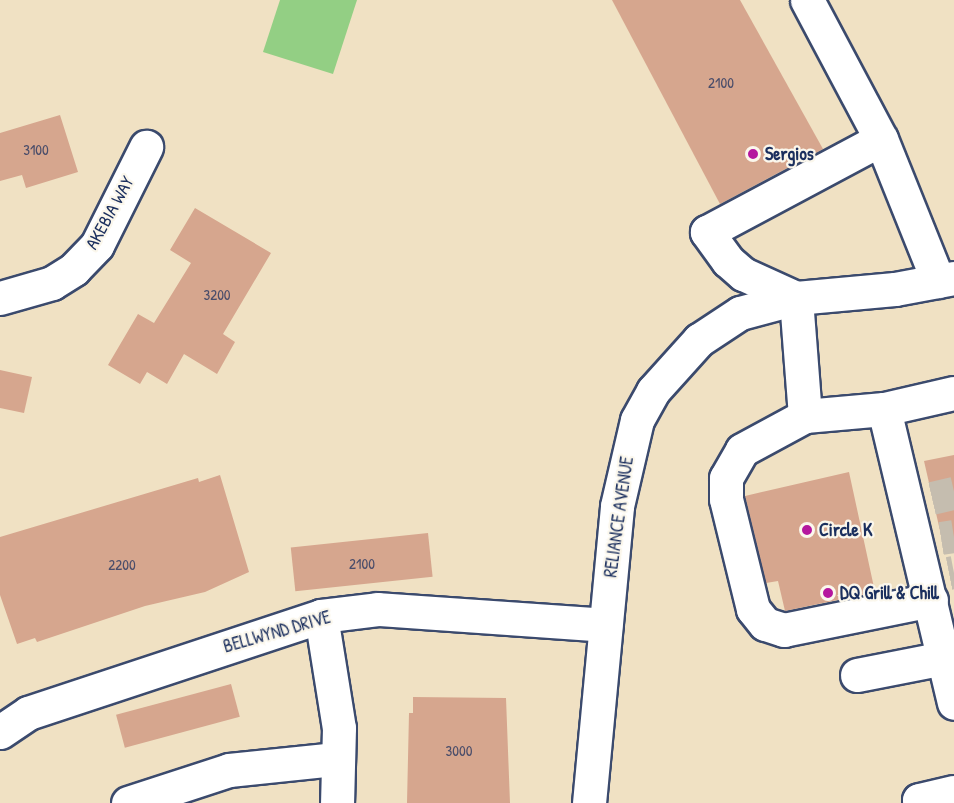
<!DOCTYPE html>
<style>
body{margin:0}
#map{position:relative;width:954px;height:803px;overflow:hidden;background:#f0e1c3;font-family:"Patrick Hand",sans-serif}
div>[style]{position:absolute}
.green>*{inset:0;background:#93cf84}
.building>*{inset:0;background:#d6a68e;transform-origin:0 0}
.minor-tunnel>*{height:33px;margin-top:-16.5px;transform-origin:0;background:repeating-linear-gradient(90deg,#c5bdaf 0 33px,transparent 0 49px)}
.roads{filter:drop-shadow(2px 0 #3b4a6d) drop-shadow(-2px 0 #3b4a6d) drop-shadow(0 2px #3b4a6d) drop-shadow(0 -2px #3b4a6d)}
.minor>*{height:33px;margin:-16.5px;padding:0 16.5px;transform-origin:16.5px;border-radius:16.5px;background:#fff}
.dots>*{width:16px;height:16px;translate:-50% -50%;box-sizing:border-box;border:3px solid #fbf7ec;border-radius:50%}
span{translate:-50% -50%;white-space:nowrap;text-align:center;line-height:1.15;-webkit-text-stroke:4.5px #fbf7ec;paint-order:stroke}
.number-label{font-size:15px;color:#4a4d6a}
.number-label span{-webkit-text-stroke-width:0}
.poi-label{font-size:18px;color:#1b2f5e;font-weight:700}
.left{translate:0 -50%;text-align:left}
.street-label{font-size:18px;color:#1b2f5e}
</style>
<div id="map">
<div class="green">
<div style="clip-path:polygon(280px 0,357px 0,333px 74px,263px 52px)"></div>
</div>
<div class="building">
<div style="clip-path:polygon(612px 0,740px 0,823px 149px,720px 204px)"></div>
<div style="clip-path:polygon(60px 115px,78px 172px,26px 188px,22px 175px,0 181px,0 133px)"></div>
<div style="clip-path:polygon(195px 208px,271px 253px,223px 334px,235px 342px,217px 374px,184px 354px,167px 384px,147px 372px,140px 384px,108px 365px,138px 314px,154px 323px,191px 263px,170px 250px)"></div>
<div style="clip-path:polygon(0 370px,32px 377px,24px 413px,0 408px)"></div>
<div style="clip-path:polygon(954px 455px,954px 547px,944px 548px,924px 461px)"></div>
<div style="clip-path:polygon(849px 472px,875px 592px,785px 611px,778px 581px,766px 583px,745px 496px)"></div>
<div style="clip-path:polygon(220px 475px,249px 572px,205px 592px,145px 606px,37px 642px,35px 638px,17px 644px,0 595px,0 537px,198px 478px,199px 482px)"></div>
<div style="left:428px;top:533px;width:44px;height:138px;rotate:84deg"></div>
<div style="left:231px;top:684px;width:34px;height:119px;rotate:75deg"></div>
<div style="clip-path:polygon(413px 697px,506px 698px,510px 803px,407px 803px,409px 713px,413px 713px)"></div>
</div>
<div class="minor-tunnel">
<div style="left:932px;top:498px;width:23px;rotate:-13deg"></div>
<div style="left:941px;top:538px;width:13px;rotate:-9deg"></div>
<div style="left:949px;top:573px;width:5px;rotate:-11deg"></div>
</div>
<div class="roads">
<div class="minor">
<div style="left:807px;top:0;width:157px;rotate:62deg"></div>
<div style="left:881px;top:139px;width:153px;rotate:68.1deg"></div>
<div style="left:0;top:298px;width:54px;rotate:-16.1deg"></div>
<div style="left:52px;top:283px;width:26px;rotate:-32deg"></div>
<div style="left:74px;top:269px;width:33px;rotate:-46deg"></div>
<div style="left:97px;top:245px;width:110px;rotate:-63.4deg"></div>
<div style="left:884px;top:409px;width:302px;rotate:76.6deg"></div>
<div style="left:805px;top:416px;width:118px;rotate:-94.4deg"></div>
<div style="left:796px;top:298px;width:58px;rotate:-155.6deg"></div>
<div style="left:743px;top:274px;width:20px;rotate:-139deg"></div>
<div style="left:728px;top:261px;width:36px;rotate:-126deg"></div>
<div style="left:707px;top:232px;width:197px;rotate:-28.1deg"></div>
<div style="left:931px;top:600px;width:150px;rotate:168.5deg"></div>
<div style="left:784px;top:630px;width:20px;rotate:-162deg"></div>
<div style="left:765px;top:624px;width:19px;rotate:-129deg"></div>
<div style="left:753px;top:609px;width:113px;rotate:-103.8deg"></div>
<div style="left:726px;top:499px;width:21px;rotate:-90deg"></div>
<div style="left:726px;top:478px;width:32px;rotate:-60deg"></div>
<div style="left:742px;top:450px;width:72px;rotate:-28.4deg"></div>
<div style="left:805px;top:416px;width:79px;rotate:-5.1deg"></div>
<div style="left:884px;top:409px;width:72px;rotate:-12.9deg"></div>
<div style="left:321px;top:616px;width:113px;rotate:80.9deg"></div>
<div style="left:339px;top:728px;width:75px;rotate:91.5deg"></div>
<div style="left:857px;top:675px;width:99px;rotate:-11.1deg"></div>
<div style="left:0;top:732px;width:34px;rotate:-34deg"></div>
<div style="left:28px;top:713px;width:309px;rotate:-18.3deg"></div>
<div style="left:321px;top:616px;width:57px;rotate:-7deg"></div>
<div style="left:378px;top:609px;width:228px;rotate:4deg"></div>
<div style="left:128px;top:803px;width:106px;rotate:-18.1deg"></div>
<div style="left:229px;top:770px;width:108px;rotate:-5.9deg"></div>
<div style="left:589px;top:803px;width:298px;rotate:-84.6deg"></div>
<div style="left:617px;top:506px;width:88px;rotate:-76.9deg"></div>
<div style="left:637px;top:420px;width:33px;rotate:-61deg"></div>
<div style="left:653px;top:391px;width:69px;rotate:-48deg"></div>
<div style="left:699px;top:340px;width:49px;rotate:-33.4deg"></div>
<div style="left:740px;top:313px;width:58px;rotate:-15deg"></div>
<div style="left:796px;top:298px;width:99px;rotate:-5.2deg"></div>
<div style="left:895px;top:289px;width:60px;rotate:-10.6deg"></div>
<div style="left:920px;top:803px;width:3px;rotate:-108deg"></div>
<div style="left:919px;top:800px;width:36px;rotate:-13deg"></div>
</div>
</div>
<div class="dots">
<div style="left:753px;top:154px;background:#b5179e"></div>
<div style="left:807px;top:530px;background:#b5179e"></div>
<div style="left:828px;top:593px;background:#b5179e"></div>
</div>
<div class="number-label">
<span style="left:721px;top:83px">2100</span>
<span style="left:36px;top:150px">3100</span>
<span style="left:217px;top:295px">3200</span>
<span style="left:362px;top:564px">2100</span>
<span style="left:122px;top:565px">2200</span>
<span style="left:459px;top:751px">3000</span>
</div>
<div class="poi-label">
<span class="left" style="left:765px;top:154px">Sergios</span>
<span class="left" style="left:819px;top:530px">Circle K</span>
<span class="left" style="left:840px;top:593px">DQ Grill &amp; Chill</span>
</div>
<div class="street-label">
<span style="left:110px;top:213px;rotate:-61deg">AKEBIA WAY</span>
<span style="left:619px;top:517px;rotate:-82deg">RELIANCE AVENUE</span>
<span style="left:277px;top:632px;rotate:-16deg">BELLWYND DRIVE</span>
</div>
</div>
